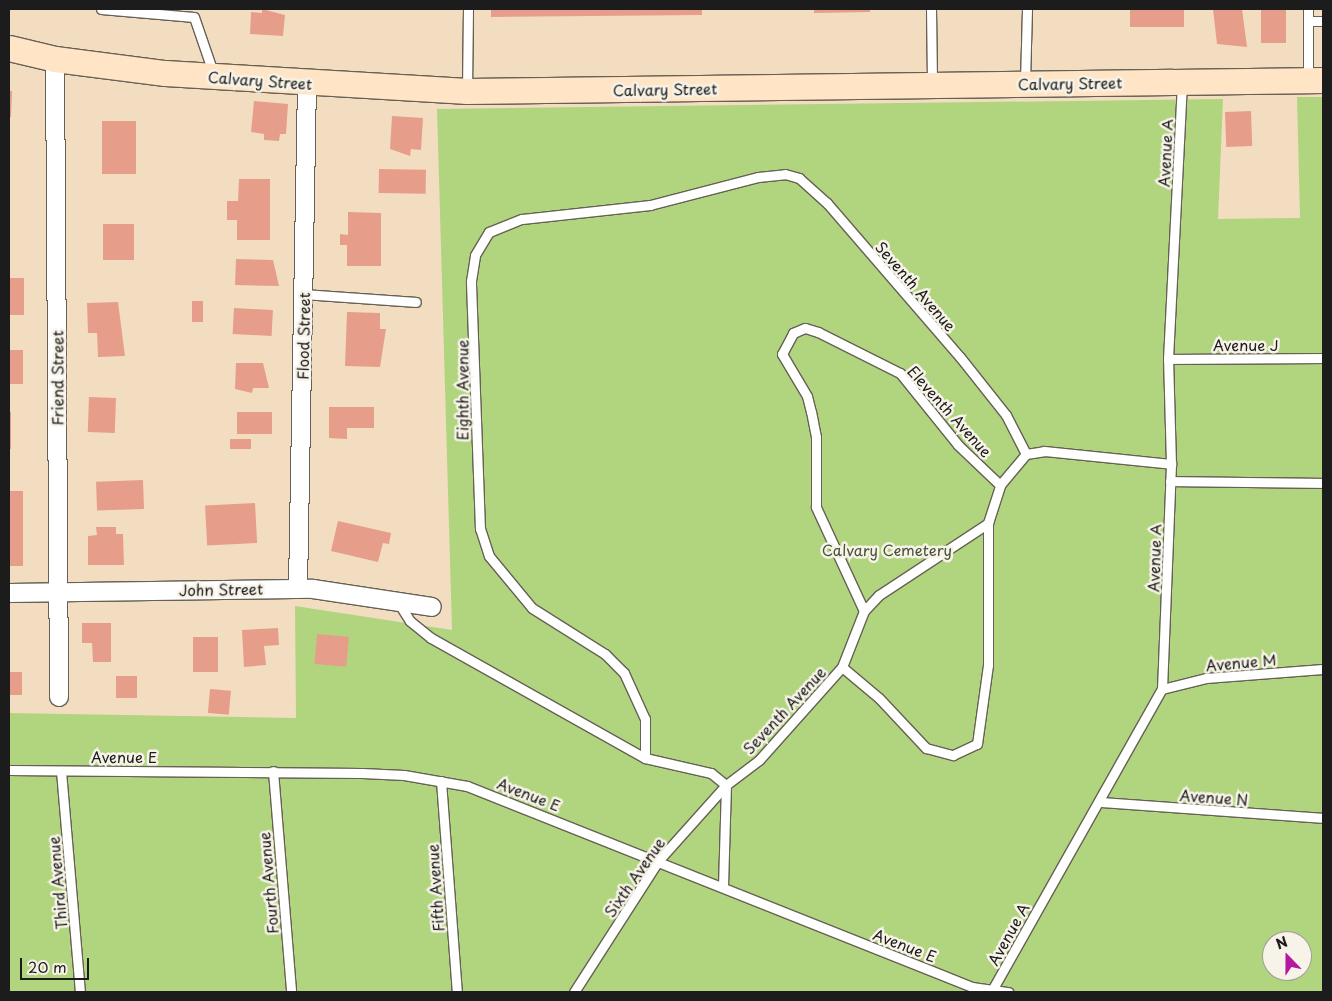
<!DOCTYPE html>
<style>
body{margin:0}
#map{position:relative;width:1332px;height:1001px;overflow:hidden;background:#f3ddc0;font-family:"Playpen Sans",sans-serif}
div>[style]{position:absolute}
.green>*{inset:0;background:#b0d57e}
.building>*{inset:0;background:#e69e8a;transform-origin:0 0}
.roads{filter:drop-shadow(1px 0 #676055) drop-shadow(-1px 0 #676055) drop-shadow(0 1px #676055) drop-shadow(0 -1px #676055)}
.lane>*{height:9px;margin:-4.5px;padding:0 4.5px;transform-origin:4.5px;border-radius:4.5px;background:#fff}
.street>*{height:18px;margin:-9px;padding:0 9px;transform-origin:9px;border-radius:9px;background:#fff}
.secondary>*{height:25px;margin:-12.5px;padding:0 12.5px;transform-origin:12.5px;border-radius:12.5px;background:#ffe4c6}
span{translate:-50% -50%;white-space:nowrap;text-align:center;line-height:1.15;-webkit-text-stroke:5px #f7f3e8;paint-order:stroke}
.street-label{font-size:15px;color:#1c1c1c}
.park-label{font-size:15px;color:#485439}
.frame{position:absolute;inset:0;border:10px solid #1c1c1c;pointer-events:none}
.north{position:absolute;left:1262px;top:931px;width:50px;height:50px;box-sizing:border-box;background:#f7f3e8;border:1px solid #9f9d96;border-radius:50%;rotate:338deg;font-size:14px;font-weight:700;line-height:20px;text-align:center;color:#1c1c1c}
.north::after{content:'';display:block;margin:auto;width:18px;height:22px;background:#b5179e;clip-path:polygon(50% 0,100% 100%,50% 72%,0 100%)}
.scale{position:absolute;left:20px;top:958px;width:69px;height:22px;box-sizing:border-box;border:2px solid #1c1c1c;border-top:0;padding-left:6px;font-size:15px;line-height:18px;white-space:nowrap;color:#1c1c1c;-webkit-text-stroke:4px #f7f3e8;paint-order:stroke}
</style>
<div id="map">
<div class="green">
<div style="clip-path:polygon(evenodd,1297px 97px,1323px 97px,1323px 992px,9px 992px,9px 713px,296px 718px,295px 606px,452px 630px,437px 109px,1223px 99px,1218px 219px,1300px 218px,1297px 97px,1272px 941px,1302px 941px,1302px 971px,1272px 971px,1272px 941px)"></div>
</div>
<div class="building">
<div style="clip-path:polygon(262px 9px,285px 15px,283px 36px,250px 34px,251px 12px,262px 13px)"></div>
<div style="clip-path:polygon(491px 9px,702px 9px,702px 15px,491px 17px)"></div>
<div style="clip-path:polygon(814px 9px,870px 9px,870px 12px,814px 13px)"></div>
<div style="left:1130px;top:9px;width:54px;height:18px"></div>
<div style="clip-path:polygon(1213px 9px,1242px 9px,1247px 47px,1217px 44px)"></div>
<div style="left:1261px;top:9px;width:25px;height:34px"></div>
<div style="clip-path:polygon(9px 91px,12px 91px,11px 117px,9px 117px)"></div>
<div style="clip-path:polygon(254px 101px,288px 104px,286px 134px,280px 134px,279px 141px,264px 140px,264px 134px,251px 132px)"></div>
<div style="left:1251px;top:111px;width:35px;height:26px;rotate:88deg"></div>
<div style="clip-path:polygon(392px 116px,423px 118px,421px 150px,411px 149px,410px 156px,390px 149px)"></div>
<div style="left:102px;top:121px;width:34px;height:53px"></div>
<div style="left:379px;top:169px;width:47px;height:24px;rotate:1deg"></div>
<div style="clip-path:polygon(239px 179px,270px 179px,270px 240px,237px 240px,237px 220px,227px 220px,227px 201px,238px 201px)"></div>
<div style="clip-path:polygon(348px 212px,381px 213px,381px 266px,347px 266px,347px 245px,340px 245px,340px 234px,348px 235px)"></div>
<div style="left:103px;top:224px;width:31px;height:36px"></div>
<div style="clip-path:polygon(236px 259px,273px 260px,279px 286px,235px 285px)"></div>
<div style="left:9px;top:278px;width:15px;height:37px"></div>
<div style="left:192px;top:301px;width:11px;height:21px"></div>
<div style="clip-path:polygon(118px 302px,125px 356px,98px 357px,97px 333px,88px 333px,87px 303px)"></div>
<div style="left:234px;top:308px;width:39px;height:26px;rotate:3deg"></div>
<div style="clip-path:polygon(347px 312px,380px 313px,380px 329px,386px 329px,380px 367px,345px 366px)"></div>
<div style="left:9px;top:350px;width:14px;height:34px"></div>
<div style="clip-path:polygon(236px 363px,263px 363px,269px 388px,253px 388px,252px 393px,235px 389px)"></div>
<div style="left:89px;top:397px;width:27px;height:35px;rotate:2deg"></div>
<div style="clip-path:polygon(329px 407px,374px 407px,374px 428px,347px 428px,347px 439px,329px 438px)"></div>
<div style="left:9px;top:412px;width:2px;height:37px"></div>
<div style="left:237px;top:412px;width:35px;height:22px"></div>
<div style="left:251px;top:439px;width:10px;height:21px;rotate:90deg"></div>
<div style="left:143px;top:480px;width:29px;height:47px;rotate:88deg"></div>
<div style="left:9px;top:491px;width:14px;height:75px"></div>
<div style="left:255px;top:503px;width:40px;height:50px;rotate:87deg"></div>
<div style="clip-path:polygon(338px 521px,391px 533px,389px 544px,383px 543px,378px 562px,331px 551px)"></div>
<div style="clip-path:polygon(96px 527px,116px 527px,116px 534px,123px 534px,124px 565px,88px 565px,88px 536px,97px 535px)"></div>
<div style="clip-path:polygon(82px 623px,111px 623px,111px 662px,93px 662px,92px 643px,82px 643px)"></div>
<div style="clip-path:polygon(278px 628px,279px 645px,264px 646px,266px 665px,244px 667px,242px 630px)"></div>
<div style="left:317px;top:634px;width:32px;height:30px;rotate:5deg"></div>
<div style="left:218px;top:637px;width:35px;height:25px;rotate:90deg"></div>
<div style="left:9px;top:672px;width:13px;height:23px"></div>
<div style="left:116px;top:676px;width:21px;height:22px"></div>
<div style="left:210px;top:689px;width:21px;height:24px;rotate:5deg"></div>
</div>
<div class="roads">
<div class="lane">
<div style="left:101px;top:9px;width:93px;rotate:4.9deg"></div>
<div style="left:194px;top:17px;width:61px;rotate:71deg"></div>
<div style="left:931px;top:9px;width:74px;rotate:89.2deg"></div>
<div style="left:1308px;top:21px;width:15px"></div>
<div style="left:1308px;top:78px;width:69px;rotate:-90deg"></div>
<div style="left:1025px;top:81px;width:72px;rotate:-88.4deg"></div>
<div style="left:467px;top:90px;width:81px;rotate:-89.3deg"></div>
<div style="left:304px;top:294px;width:112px;rotate:4.1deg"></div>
<div style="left:1168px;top:359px;width:155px;rotate:-0.4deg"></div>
<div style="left:1170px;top:481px;width:153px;rotate:0.7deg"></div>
<div style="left:398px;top:602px;width:22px;rotate:58deg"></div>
<div style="left:410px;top:621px;width:27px;rotate:39deg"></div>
<div style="left:431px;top:638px;width:245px;rotate:29.3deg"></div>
<div style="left:645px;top:758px;width:68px;rotate:12.8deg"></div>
<div style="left:711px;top:773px;width:19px;rotate:39deg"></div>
<div style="left:864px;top:611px;width:115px;rotate:-114.8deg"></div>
<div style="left:816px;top:507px;width:70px;rotate:-90deg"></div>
<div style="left:816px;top:437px;width:25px;rotate:-101deg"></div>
<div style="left:811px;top:412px;width:16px;rotate:-104deg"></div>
<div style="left:807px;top:396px;width:49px;rotate:-120.8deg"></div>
<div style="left:782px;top:354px;width:24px;rotate:-62deg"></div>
<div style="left:793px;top:333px;width:13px;rotate:-23deg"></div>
<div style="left:805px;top:328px;width:14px;rotate:17deg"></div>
<div style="left:818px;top:332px;width:92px;rotate:26.6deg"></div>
<div style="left:900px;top:373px;width:92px;rotate:51.1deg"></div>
<div style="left:958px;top:445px;width:58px;rotate:43.6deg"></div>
<div style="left:842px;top:667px;width:48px;rotate:40deg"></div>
<div style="left:879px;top:698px;width:69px;rotate:46.8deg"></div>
<div style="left:926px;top:748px;width:28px;rotate:15deg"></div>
<div style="left:953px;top:755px;width:26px;rotate:-25deg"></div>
<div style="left:977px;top:744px;width:80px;rotate:-82.1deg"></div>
<div style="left:988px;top:665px;width:142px;rotate:-90deg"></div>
<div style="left:1162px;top:689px;width:45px;rotate:-14deg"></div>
<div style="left:1206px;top:678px;width:117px;rotate:-4.4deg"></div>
<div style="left:645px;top:758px;width:39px;rotate:-90deg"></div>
<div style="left:645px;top:719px;width:51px;rotate:-114.5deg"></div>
<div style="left:624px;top:673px;width:27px;rotate:-135deg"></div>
<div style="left:605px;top:654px;width:86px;rotate:-147.8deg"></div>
<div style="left:532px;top:608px;width:67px;rotate:-129.6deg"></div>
<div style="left:489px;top:556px;width:28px;rotate:-108deg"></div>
<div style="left:480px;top:529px;width:248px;rotate:-92.1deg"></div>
<div style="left:471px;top:281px;width:26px;rotate:-81deg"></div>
<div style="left:475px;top:255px;width:27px;rotate:-59deg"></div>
<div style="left:489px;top:232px;width:35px;rotate:-22deg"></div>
<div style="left:522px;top:219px;width:129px;rotate:-6.2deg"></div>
<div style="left:650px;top:205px;width:112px;rotate:-14.5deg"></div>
<div style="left:758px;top:177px;width:27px;rotate:-6deg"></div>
<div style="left:785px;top:174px;width:15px;rotate:16deg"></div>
<div style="left:799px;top:178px;width:38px;rotate:42deg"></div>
<div style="left:827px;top:203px;width:203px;rotate:49.2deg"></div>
<div style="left:960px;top:357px;width:74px;rotate:51.6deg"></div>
<div style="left:1006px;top:415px;width:44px;rotate:62.9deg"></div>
<div style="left:9px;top:770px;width:353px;rotate:0.5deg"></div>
<div style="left:362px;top:773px;width:42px;rotate:2.7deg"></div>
<div style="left:404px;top:775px;width:64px;rotate:9.9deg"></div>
<div style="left:467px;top:786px;width:544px;rotate:21.7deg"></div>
<div style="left:972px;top:987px;width:37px;rotate:8deg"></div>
<div style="left:61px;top:771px;width:222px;rotate:85.1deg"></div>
<div style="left:273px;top:771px;width:222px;rotate:85.3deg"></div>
<div style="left:441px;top:781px;width:212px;rotate:85.7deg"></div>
<div style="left:1102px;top:802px;width:222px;rotate:4.1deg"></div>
<div style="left:723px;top:886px;width:101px;rotate:-88.3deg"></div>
<div style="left:574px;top:992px;width:156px;rotate:-57.3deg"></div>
<div style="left:658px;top:861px;width:102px;rotate:-48.2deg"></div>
<div style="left:726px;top:785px;width:41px;rotate:-37.1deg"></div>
<div style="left:759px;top:760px;width:125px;rotate:-48.3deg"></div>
<div style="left:842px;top:667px;width:60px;rotate:-68.6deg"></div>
<div style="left:864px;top:611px;width:22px;rotate:-47deg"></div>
<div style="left:879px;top:595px;width:131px;rotate:-33.4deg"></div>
<div style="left:988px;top:523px;width:40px;rotate:-72deg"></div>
<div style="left:1000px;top:485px;width:40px;rotate:-50deg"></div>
<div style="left:1026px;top:454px;width:18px;rotate:-9deg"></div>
<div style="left:1044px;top:451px;width:128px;rotate:5.8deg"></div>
<div style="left:991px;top:992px;width:348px;rotate:-60.6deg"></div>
<div style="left:1162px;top:689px;width:225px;rotate:-87.7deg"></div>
<div style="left:1171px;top:464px;width:105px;rotate:-91.6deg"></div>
<div style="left:1168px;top:359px;width:275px;rotate:-87.1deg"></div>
</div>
<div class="street">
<div style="left:55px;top:59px;width:638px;rotate:89.64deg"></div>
<div style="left:298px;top:588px;width:505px;rotate:-88.98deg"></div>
<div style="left:9px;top:593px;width:304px;rotate:-0.8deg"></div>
<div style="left:313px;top:589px;width:120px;rotate:8.6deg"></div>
</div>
<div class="secondary">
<div style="left:9px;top:48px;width:47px;rotate:13.4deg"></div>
<div style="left:55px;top:59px;width:111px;rotate:7.3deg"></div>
<div style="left:165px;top:73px;width:303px;rotate:3.4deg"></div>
<div style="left:467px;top:91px;width:856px;rotate:-0.74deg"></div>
</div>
</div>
<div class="street-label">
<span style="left:260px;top:80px;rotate:4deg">Calvary Street</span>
<span style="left:1070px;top:83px;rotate:-1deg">Calvary Street</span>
<span style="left:665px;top:89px;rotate:-1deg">Calvary Street</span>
<span style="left:1165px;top:153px;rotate:-87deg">Avenue A</span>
<span style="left:916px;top:286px;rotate:49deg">Seventh Avenue</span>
<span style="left:303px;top:336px;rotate:-89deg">Flood Street</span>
<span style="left:1246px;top:345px">Avenue J</span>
<span style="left:57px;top:378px;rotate:-90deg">Friend Street</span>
<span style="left:462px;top:390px;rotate:-90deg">Eighth Avenue</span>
<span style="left:950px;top:411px;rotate:48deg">Eleventh Avenue</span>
<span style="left:1154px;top:558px;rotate:-88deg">Avenue A</span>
<span style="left:221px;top:589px;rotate:-1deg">John Street</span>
<span style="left:1241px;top:662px;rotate:-5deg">Avenue M</span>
<span style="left:784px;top:710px;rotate:-47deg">Seventh Avenue</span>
<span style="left:124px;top:757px">Avenue E</span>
<span style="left:529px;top:794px;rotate:21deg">Avenue E</span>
<span style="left:1214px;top:797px;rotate:4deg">Avenue N</span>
<span style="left:634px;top:877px;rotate:-55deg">Sixth Avenue</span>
<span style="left:57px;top:883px;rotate:-95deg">Third Avenue</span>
<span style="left:268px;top:883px;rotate:-95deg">Fourth Avenue</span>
<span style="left:435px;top:888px;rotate:-94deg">Fifth Avenue</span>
<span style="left:1008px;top:934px;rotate:-61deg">Avenue A</span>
<span style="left:905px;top:945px;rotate:21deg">Avenue E</span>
</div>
<div class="park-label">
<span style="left:887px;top:550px">Calvary Cemetery</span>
</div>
<div class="frame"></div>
<div class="north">N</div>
<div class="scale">20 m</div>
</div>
